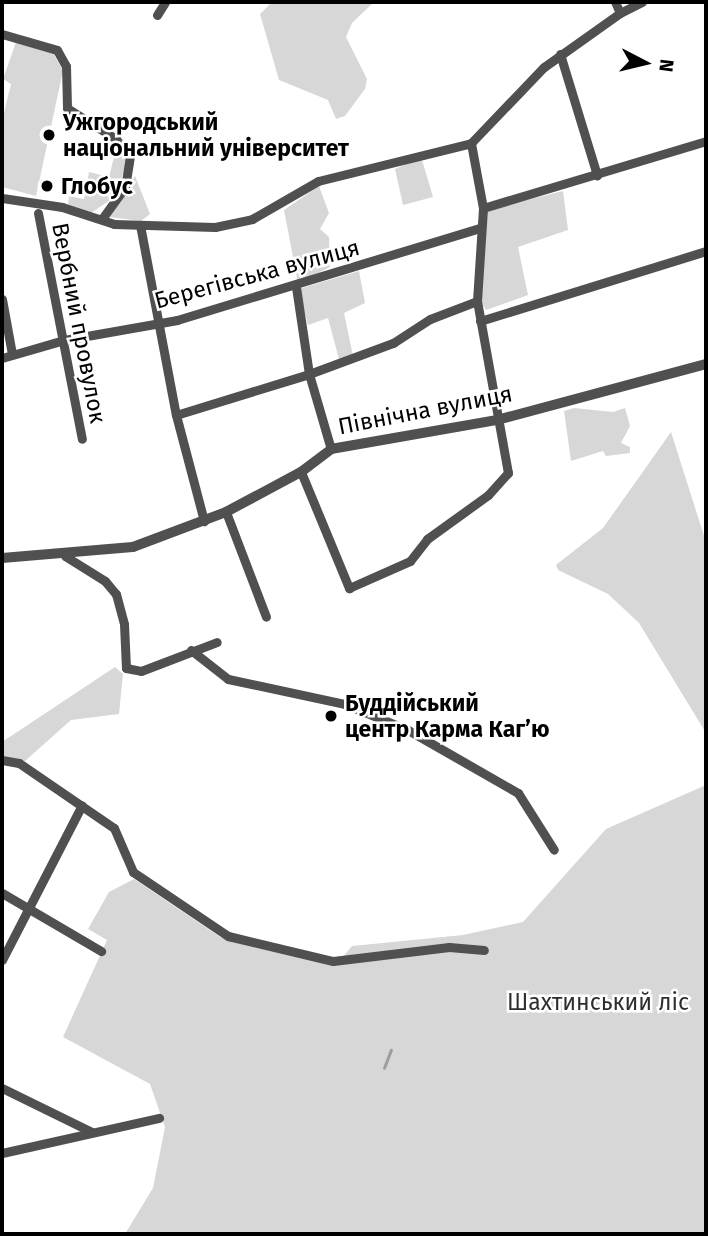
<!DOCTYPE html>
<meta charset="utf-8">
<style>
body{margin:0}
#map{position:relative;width:708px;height:1236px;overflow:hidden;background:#fff;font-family:"Fira Sans",sans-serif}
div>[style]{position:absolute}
.green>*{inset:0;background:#d7d7d7}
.stream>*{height:2.5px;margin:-1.25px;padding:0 1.25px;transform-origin:1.25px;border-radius:1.25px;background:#9e9e9e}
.minor>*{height:9px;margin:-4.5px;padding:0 4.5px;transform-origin:4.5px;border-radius:4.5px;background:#505050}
.tertiary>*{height:10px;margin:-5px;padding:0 5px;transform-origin:5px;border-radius:5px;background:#505050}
.dots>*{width:19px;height:19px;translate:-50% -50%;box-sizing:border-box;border:4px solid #fff;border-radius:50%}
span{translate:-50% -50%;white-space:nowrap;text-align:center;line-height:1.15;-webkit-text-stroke:5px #fff;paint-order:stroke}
.poi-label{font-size:23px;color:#000;font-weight:700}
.left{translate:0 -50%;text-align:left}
.street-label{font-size:23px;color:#000}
.park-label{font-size:23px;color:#2e2e2e}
.frame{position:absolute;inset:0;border:4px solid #000;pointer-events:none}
.north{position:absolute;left:610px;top:28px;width:70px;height:70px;-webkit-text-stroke:5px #fff;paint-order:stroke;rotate:97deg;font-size:19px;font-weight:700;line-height:28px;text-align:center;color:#000}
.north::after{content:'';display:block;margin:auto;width:24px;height:32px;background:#000;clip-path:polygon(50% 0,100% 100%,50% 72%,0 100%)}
</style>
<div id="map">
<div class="green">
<div style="clip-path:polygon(272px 2px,374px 2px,352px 23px,346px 37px,367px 79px,365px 89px,345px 116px,336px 119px,328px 100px,279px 80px,260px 14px)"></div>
<div style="clip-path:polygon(16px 42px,52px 51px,63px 71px,36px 196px,2px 187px,2px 121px,11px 84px,3px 79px)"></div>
<div style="clip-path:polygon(117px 145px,127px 160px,116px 196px,91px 213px,68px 205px,69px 196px,84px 199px,89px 172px,109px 177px)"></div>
<div style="clip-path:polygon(416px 160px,422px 160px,433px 197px,403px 205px,395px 169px)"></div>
<div style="clip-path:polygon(135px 176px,150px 214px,141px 221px,109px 217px)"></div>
<div style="clip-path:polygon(319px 186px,329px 213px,320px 229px,329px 237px,330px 267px,298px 283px,284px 210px)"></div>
<div style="clip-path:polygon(563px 191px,568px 230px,518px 247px,528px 295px,486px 310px,481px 302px,487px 210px)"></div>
<div style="clip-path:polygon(359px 271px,365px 303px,344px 313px,353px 356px,339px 359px,328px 318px,308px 325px,299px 289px)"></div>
<div style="clip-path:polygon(574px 408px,613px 412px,625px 408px,630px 426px,621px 443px,630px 447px,630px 453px,606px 456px,603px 451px,571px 461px,564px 411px)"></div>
<div style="clip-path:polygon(671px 432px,706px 542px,706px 733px,639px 623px,608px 594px,558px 570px,556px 565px,603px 528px)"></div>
<div style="clip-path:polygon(115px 667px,123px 674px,119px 714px,71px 720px,25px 761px,2px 756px,2px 742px)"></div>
<div style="clip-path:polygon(706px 785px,706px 1234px,125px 1234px,153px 1188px,165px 1127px,150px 1084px,63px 1037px,107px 940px,88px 929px,109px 892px,134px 879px,220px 937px,336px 965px,352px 946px,463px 935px,523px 922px,606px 829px)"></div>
</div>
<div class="stream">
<div style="left:384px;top:1068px;width:19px;rotate:-69deg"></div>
</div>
<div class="minor">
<div style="left:620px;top:13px;width:25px;rotate:-27deg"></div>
<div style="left:157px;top:15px;width:15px;rotate:-58deg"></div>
<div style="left:2px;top:34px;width:57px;rotate:16.2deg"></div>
<div style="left:57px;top:50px;width:18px;rotate:61deg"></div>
<div style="left:66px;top:66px;width:42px;rotate:88.6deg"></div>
<div style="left:67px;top:108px;width:58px;rotate:32.3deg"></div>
<div style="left:116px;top:139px;width:22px;rotate:51deg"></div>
<div style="left:130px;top:156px;width:31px;rotate:99deg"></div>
<div style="left:125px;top:187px;width:39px;rotate:126deg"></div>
<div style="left:560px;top:54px;width:127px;rotate:73deg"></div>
<div style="left:471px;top:143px;width:105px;rotate:-46.2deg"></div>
<div style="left:544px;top:67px;width:93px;rotate:-35.4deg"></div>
<div style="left:620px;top:13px;width:12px;rotate:-114deg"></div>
<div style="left:2px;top:198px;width:61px;rotate:8.5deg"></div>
<div style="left:62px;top:207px;width:55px;rotate:18.1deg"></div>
<div style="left:114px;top:224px;width:101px;rotate:1.7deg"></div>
<div style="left:215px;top:227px;width:38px;rotate:-12deg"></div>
<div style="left:252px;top:219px;width:76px;rotate:-29.9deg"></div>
<div style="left:318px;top:181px;width:158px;rotate:-13.9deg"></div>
<div style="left:483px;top:208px;width:233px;rotate:-16.7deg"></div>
<div style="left:38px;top:213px;width:230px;rotate:79deg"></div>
<div style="left:140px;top:225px;width:193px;rotate:79.3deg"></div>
<div style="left:176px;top:415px;width:110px;rotate:75.2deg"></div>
<div style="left:296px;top:287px;width:88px;rotate:81.5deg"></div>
<div style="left:309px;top:374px;width:78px;rotate:73.7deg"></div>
<div style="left:2px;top:299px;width:56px;rotate:79.7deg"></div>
<div style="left:480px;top:321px;width:237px;rotate:-17.2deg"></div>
<div style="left:2px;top:358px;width:65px;rotate:-16.2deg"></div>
<div style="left:64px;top:340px;width:115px;rotate:-10deg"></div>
<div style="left:177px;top:320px;width:316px;rotate:-16.9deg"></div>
<div style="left:176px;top:415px;width:139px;rotate:-17.1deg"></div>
<div style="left:309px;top:374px;width:90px;rotate:-20.3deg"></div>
<div style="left:393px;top:343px;width:44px;rotate:-33deg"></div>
<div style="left:430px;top:319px;width:50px;rotate:-21deg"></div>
<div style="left:301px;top:472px;width:126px;rotate:67.5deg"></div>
<div style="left:349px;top:588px;width:67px;rotate:-23.9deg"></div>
<div style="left:410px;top:561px;width:28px;rotate:-52deg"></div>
<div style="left:427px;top:539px;width:75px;rotate:-35.8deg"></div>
<div style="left:488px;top:495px;width:30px;rotate:-48deg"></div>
<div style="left:508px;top:473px;width:175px;rotate:-100.2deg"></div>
<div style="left:477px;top:301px;width:93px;rotate:-86.3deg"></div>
<div style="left:483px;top:208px;width:66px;rotate:-100.5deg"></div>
<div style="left:226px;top:512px;width:112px;rotate:69.1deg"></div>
<div style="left:65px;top:556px;width:47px;rotate:32deg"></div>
<div style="left:105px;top:581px;width:17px;rotate:50deg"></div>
<div style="left:116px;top:594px;width:31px;rotate:75deg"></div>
<div style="left:124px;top:624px;width:44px;rotate:87.4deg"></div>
<div style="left:126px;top:668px;width:15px;rotate:11deg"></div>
<div style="left:141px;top:671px;width:81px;rotate:-20.9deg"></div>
<div style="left:191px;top:650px;width:47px;rotate:38.1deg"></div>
<div style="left:228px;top:679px;width:120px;rotate:12.1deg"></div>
<div style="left:345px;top:704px;width:68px;rotate:22.4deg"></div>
<div style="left:408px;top:730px;width:127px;rotate:29.8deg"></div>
<div style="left:518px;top:793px;width:67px;rotate:57.7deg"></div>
<div style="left:2px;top:760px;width:17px;rotate:10deg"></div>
<div style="left:19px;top:763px;width:115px;rotate:34.4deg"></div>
<div style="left:114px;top:828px;width:48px;rotate:66.6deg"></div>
<div style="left:133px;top:872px;width:115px;rotate:34deg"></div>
<div style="left:228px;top:936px;width:108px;rotate:13.4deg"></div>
<div style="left:333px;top:961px;width:117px;rotate:-6.9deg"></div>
<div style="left:449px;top:947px;width:35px;rotate:5deg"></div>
<div style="left:2px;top:893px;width:115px;rotate:30.4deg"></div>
<div style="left:2px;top:960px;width:174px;rotate:-62.7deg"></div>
<div style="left:2px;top:1088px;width:100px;rotate:26.1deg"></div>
<div style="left:2px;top:1153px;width:161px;rotate:-12.6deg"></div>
</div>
<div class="tertiary">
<div style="left:2px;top:558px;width:131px;rotate:-4.8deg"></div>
<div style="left:133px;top:547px;width:99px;rotate:-20.6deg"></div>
<div style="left:226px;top:512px;width:85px;rotate:-28.1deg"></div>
<div style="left:301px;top:472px;width:38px;rotate:-37deg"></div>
<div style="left:331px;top:449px;width:169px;rotate:-9.9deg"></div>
<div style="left:497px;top:420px;width:216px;rotate:-15deg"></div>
</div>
<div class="dots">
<div style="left:49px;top:135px;background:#000"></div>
<div style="left:47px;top:186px;background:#000"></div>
<div style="left:331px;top:716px;background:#000"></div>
</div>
<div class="poi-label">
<span class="left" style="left:63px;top:135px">Ужгородський<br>національний університет</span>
<span class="left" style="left:61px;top:186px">Глобус</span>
<span class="left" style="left:345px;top:716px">Буддійський<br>центр Карма Кагʼю</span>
</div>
<div class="street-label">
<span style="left:257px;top:274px;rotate:-15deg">Берегівська вулиця</span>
<span style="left:79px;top:323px;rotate:79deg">Вербний провулок</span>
<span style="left:425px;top:410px;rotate:-11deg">Північна вулиця</span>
</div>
<div class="park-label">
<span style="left:598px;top:1002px">Шахтинський ліс</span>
</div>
<div class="frame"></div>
<div class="north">N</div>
</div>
